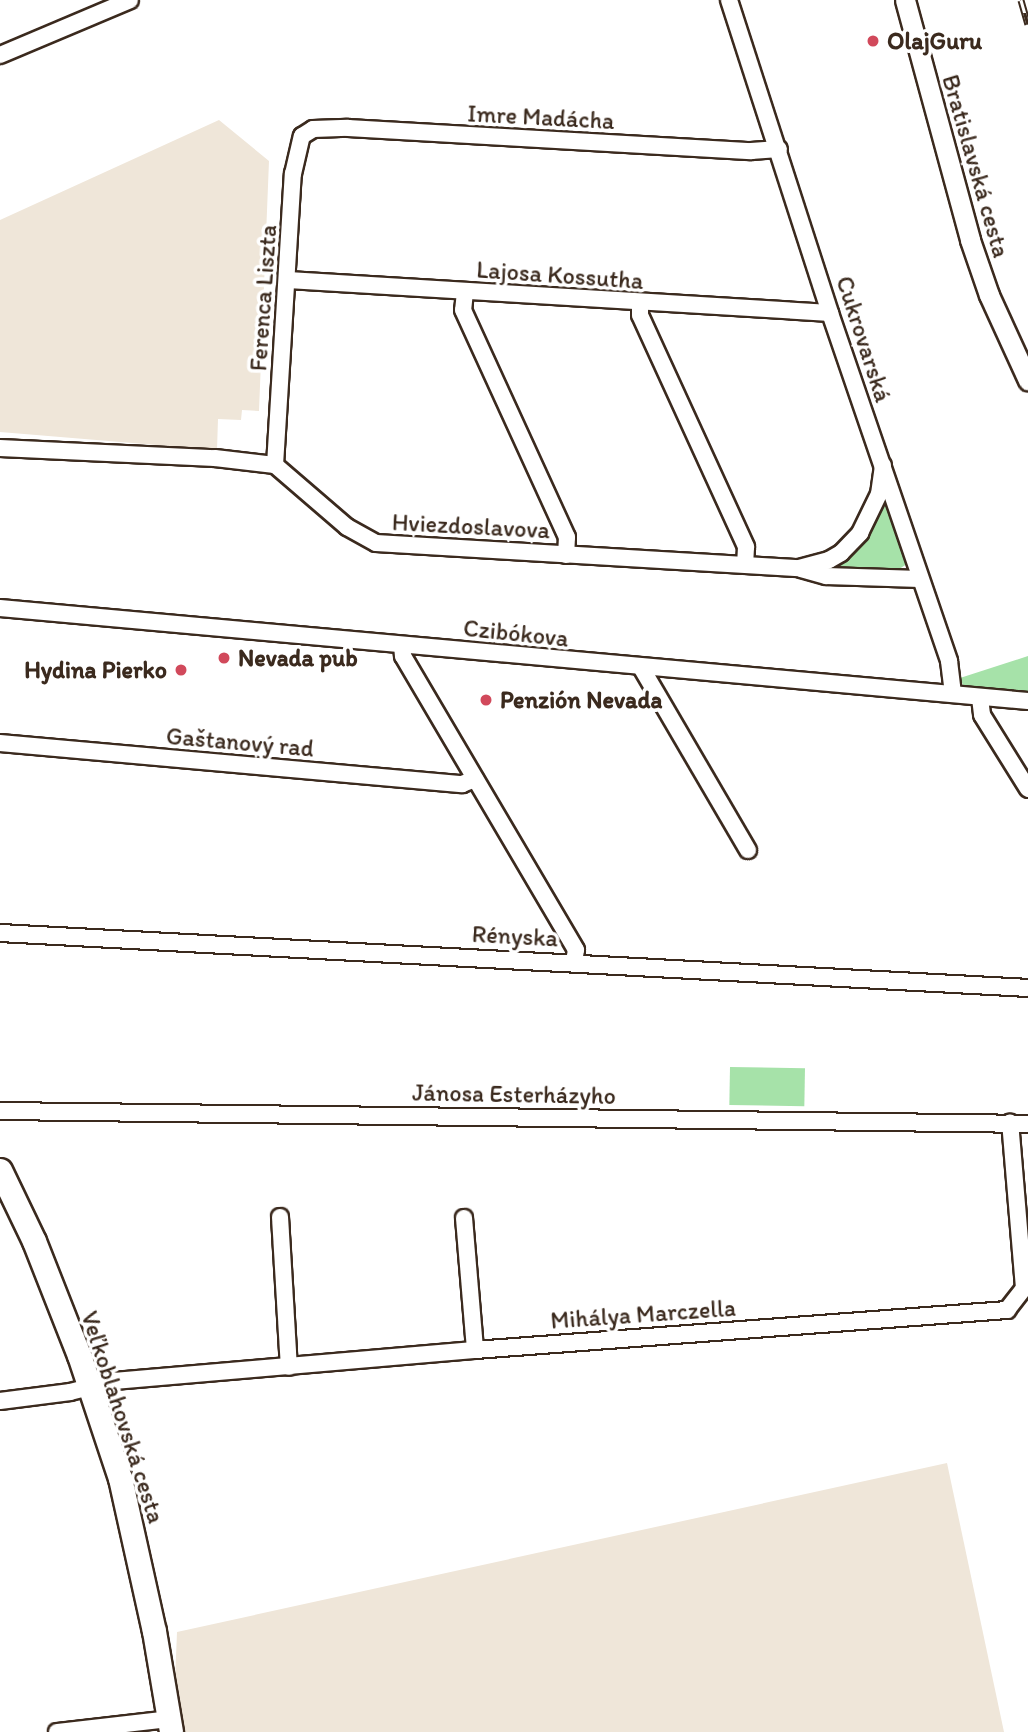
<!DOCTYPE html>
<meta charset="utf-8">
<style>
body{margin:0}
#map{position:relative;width:1028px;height:1732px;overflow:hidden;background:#fff;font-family:Itim,sans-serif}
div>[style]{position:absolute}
.built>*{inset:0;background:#efe6d9}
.green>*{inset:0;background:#a6e2a9;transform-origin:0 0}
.roads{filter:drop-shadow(2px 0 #3b2a1e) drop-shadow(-2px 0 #3b2a1e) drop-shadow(0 2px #3b2a1e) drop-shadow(0 -2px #3b2a1e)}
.minor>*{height:16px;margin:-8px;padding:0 8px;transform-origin:8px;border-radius:8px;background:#fff}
.tertiary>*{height:19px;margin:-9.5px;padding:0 9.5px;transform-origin:9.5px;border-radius:9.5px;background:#fff}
.secondary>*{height:23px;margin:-11.5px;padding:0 11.5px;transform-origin:11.5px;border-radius:11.5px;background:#fff}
.rail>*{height:7px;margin-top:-3.5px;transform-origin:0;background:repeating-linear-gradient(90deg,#fff 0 13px,#3b2a1e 0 26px);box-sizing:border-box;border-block:2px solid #3b2a1e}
.dots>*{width:19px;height:19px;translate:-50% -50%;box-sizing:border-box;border:4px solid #fff;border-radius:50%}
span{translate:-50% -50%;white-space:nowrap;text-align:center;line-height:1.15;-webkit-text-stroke:7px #fff;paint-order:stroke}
.poi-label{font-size:24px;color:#3b2a1e;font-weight:700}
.left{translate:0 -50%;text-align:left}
.right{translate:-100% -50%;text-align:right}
.street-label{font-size:24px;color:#3b2a1e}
</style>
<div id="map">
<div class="built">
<div style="clip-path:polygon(219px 120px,269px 161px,259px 411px,242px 410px,241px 420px,218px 419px,217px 450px,0 432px,0 220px)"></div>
<div style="clip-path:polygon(947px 1463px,1004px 1732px,173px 1732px,177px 1632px)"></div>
</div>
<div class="green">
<div style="clip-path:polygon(886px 486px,910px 562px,893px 573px,833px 569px,830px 568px)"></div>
<div style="clip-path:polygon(1028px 656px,1028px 693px,963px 685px,960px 678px)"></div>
<div style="left:730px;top:1067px;width:75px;height:38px;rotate:1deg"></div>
</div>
<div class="roads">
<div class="minor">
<div style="left:729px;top:0;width:329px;rotate:72.1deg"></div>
<div style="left:830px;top:313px;width:368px;rotate:71.1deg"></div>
<div style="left:949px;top:661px;width:32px;rotate:83deg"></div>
<div style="left:0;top:55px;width:141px;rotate:-22.9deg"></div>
<div style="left:288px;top:280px;width:543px;rotate:3.48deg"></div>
<div style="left:465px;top:292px;width:18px;rotate:96deg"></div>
<div style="left:463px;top:310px;width:250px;rotate:65.4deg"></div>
<div style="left:567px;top:537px;width:18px;rotate:93deg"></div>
<div style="left:640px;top:303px;width:12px;rotate:90deg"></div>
<div style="left:640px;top:315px;width:255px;rotate:65.4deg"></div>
<div style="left:746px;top:547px;width:17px;rotate:93deg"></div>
<div style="left:0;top:448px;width:215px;rotate:2.7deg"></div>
<div style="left:215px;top:458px;width:60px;rotate:6.7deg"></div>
<div style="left:275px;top:465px;width:95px;rotate:40.7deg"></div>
<div style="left:347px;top:527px;width:33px;rotate:29deg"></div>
<div style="left:376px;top:543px;width:424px;rotate:3.4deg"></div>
<div style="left:799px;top:568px;width:31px;rotate:-15deg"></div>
<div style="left:829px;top:560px;width:14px;rotate:-30deg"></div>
<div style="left:841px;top:553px;width:28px;rotate:-46deg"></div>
<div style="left:860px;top:533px;width:43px;rotate:-64deg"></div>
<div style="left:879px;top:494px;width:29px;rotate:-82deg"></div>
<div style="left:275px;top:465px;width:292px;rotate:-86.5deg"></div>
<div style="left:293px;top:174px;width:39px;rotate:-77deg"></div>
<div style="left:302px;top:136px;width:13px;rotate:-32deg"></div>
<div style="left:313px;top:129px;width:35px;rotate:-2deg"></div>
<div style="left:348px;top:128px;width:404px;rotate:3.3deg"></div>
<div style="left:751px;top:151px;width:28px;rotate:-4deg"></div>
<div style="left:801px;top:569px;width:26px;rotate:16deg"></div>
<div style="left:826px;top:576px;width:94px;rotate:1.8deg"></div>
<div style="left:0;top:608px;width:1032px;rotate:5.17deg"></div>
<div style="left:402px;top:645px;width:11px;rotate:85deg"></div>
<div style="left:403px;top:656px;width:341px;rotate:59.5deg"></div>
<div style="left:576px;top:950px;width:11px;rotate:100deg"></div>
<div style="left:641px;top:667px;width:212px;rotate:59.7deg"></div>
<div style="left:980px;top:698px;width:17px;rotate:83deg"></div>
<div style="left:982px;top:715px;width:87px;rotate:58.1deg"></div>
<div style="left:0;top:743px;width:464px;rotate:5.1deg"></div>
<div style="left:462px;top:784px;width:14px;rotate:-21deg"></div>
<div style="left:0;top:933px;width:1029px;rotate:3.06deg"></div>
<div style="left:0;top:1111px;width:1028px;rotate:0.72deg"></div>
<div style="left:280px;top:1217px;width:150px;rotate:86.6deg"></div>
<div style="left:464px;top:1218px;width:132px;rotate:85.2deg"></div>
<div style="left:0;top:1401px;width:71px;rotate:-7.3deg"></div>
<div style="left:70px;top:1392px;width:44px;rotate:-14.3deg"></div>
<div style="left:113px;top:1381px;width:363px;rotate:-4.9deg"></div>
<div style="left:475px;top:1350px;width:534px;rotate:-4.3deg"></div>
<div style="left:1007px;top:1310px;width:28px;rotate:-52deg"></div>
<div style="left:1024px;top:1288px;width:166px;rotate:-94.8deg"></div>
<div style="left:57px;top:1732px;width:113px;rotate:-6.6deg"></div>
</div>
<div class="tertiary">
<div style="left:905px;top:0;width:249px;rotate:74.8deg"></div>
<div style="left:970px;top:240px;width:58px;rotate:70.9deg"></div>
<div style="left:989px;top:295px;width:94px;rotate:65.4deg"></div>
</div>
<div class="secondary">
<div style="left:0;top:1170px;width:79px;rotate:64.4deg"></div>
<div style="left:34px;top:1241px;width:123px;rotate:68.5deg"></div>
<div style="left:79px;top:1355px;width:130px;rotate:71.6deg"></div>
<div style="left:120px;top:1478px;width:157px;rotate:77.5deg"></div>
<div style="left:154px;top:1631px;width:102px;rotate:80.4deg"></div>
</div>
</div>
<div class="rail">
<div style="left:1021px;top:0;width:25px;rotate:74deg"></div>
</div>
<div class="dots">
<div style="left:873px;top:41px;background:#d1495b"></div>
<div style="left:224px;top:658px;background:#d1495b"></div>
<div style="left:181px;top:670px;background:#d1495b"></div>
<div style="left:486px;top:700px;background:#d1495b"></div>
</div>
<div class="poi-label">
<span class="left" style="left:887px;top:41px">OlajGuru</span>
<span class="left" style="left:238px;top:658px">Nevada pub</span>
<span class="right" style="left:167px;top:670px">Hydina Pierko</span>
<span class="left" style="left:500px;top:700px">Penzión Nevada</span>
</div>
<div class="street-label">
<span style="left:541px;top:117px;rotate:3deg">Imre Madácha</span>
<span style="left:976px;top:166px;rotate:74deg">Bratislavská cesta</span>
<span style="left:560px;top:275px;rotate:4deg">Lajosa Kossutha</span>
<span style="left:263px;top:298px;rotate:-86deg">Ferenca Liszta</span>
<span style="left:864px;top:339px;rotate:72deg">Cukrovarská</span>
<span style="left:471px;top:526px;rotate:3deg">Hviezdoslavova</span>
<span style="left:516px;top:633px;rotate:6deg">Czibókova</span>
<span style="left:240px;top:742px;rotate:5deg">Gaštanový rad</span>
<span style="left:515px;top:936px;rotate:3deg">Rényska</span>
<span style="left:514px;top:1094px;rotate:1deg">Jánosa Esterházyho</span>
<span style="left:643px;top:1314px;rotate:-4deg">Mihálya Marczella</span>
<span style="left:123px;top:1417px;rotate:72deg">Veľkoblahovská cesta</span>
</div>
</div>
